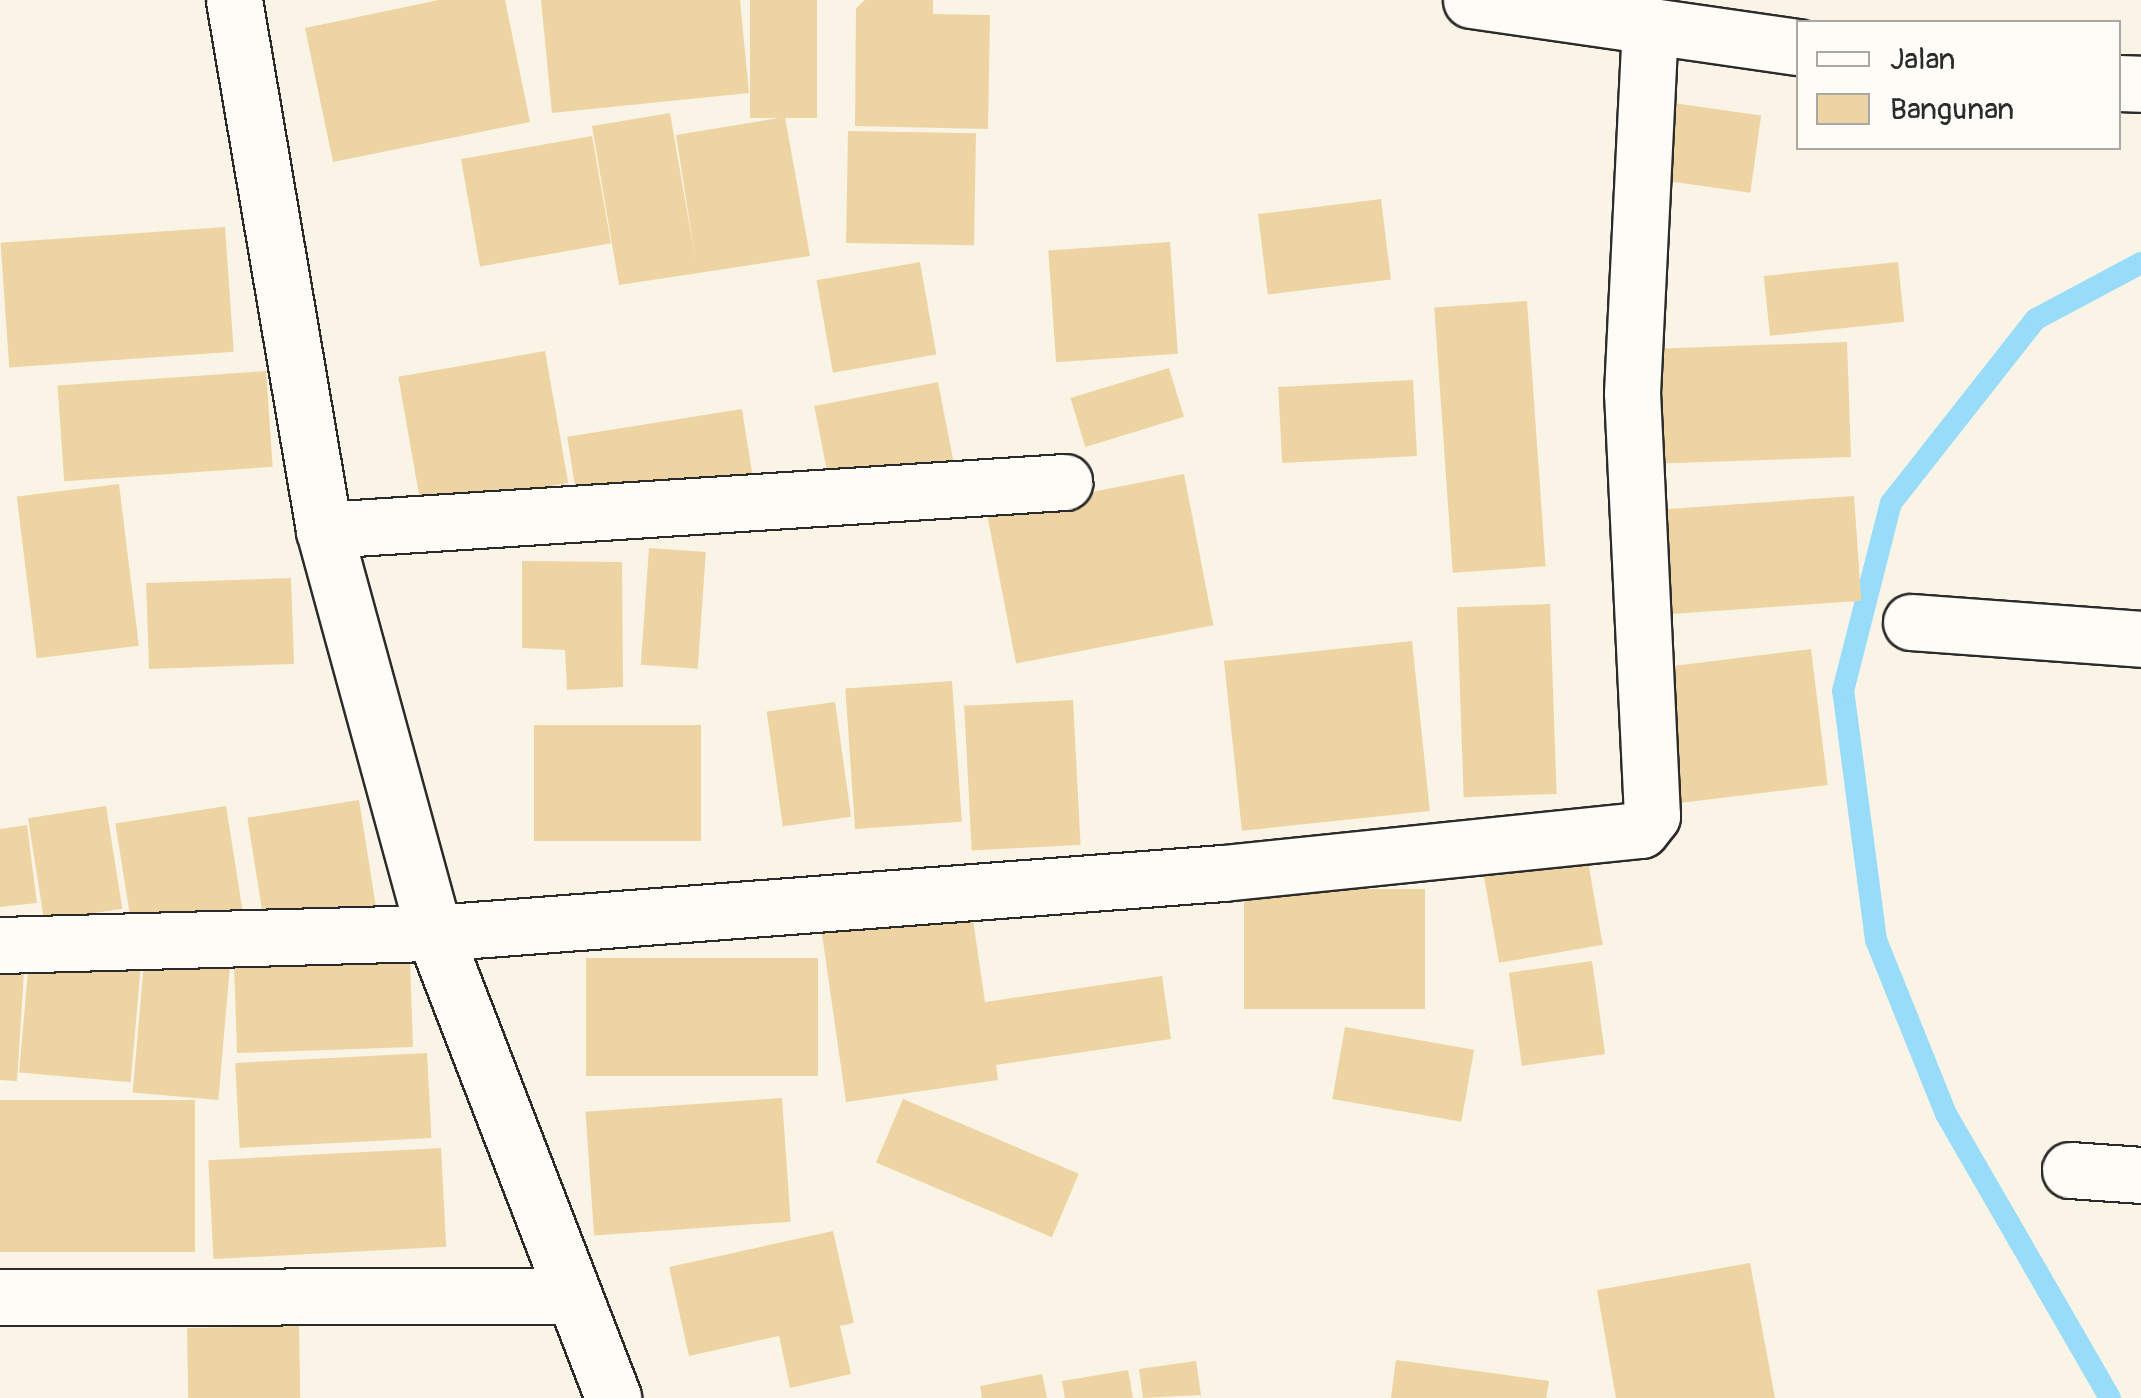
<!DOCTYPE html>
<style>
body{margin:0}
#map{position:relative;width:2141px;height:1398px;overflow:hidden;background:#faf4e6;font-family:Pangolin,sans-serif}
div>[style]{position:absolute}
.stream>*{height:22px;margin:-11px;padding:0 11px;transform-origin:11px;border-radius:11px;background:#98dcfa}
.building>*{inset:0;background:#eed4a3;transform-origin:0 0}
.roads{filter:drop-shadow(2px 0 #2b2b2b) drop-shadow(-2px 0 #2b2b2b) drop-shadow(0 2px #2b2b2b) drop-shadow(0 -2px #2b2b2b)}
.minor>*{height:55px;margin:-27.5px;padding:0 27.5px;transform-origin:27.5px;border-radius:27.5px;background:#fdfcf7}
.tertiary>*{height:55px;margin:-27.5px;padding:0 27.5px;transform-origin:27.5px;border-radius:27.5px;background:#fdfcf7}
span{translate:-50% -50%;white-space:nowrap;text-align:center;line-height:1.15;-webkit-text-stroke:8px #fdfcf7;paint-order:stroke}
.legend{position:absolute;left:1796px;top:20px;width:325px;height:130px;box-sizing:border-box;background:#fdfcf7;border:2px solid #a9a8a5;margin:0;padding:12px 18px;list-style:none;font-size:30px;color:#2b2b2b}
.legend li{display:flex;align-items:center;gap:20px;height:50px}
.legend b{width:50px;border:2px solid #a9a8a5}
</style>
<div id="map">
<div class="stream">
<div style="left:2110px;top:1398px;width:328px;rotate:-120deg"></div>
<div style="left:1946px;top:1114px;width:188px;rotate:-111.9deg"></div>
<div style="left:1876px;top:940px;width:251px;rotate:-97.5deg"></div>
<div style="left:1843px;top:691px;width:194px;rotate:-75.7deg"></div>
<div style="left:1891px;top:503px;width:234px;rotate:-51.8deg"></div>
<div style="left:2036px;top:319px;width:119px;rotate:-28.1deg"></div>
</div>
<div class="building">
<div style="clip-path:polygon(439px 0,505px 0,530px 122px,333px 162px,305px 28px)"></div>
<div style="clip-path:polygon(541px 0,740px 0,749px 93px,552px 113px)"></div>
<div style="left:750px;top:0;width:67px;height:118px"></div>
<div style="clip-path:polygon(865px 0,933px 0,933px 14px,990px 15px,988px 129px,855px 126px,856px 8px)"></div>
<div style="left:1673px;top:103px;width:89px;height:78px;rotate:8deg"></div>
<div style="clip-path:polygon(670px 113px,696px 263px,676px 135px,785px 117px,810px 256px,619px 285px,592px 126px)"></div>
<div style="left:848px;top:131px;width:128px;height:112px;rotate:1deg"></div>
<div style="left:592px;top:136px;width:109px;height:133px;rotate:80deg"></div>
<div style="left:1381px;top:199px;width:81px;height:124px;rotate:83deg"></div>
<div style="left:225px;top:227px;width:125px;height:225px;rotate:86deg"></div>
<div style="left:1170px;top:242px;width:112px;height:122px;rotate:86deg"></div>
<div style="left:920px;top:262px;width:94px;height:105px;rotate:80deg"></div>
<div style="left:1898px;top:262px;width:60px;height:135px;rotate:84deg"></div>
<div style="left:1527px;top:301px;width:266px;height:93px;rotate:86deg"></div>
<div style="left:1847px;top:342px;width:115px;height:198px;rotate:88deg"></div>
<div style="left:545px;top:351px;width:134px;height:149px;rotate:80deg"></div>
<div style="left:1169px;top:368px;width:51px;height:103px;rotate:73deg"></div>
<div style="left:266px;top:371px;width:96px;height:209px;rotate:86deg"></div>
<div style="left:1413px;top:380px;width:76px;height:135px;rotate:87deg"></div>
<div style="left:938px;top:382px;width:82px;height:126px;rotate:79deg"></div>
<div style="left:742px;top:409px;width:71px;height:177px;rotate:81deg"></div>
<div style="left:1184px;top:474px;width:154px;height:201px;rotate:79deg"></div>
<div style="left:119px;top:484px;width:163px;height:103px;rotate:83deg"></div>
<div style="left:1854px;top:496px;width:105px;height:213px;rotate:86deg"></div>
<div style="left:649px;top:548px;width:57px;height:117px;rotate:4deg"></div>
<div style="clip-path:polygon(522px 561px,622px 562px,623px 687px,567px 690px,565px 650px,522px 648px)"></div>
<div style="left:291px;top:578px;width:86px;height:145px;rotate:88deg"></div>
<div style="left:1550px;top:604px;width:190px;height:93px;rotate:88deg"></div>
<div style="left:1412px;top:641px;width:171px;height:189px;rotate:84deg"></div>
<div style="left:1811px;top:649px;width:137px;height:157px;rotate:83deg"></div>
<div style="left:952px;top:681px;width:141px;height:107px;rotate:86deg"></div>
<div style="left:1073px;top:700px;width:145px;height:109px;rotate:87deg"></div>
<div style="left:835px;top:702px;width:116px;height:69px;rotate:82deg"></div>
<div style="left:534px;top:725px;width:167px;height:116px"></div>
<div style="left:359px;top:800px;width:117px;height:113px;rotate:81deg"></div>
<div style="left:106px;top:806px;width:104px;height:79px;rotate:81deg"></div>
<div style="left:226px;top:806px;width:109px;height:112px;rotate:81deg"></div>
<div style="clip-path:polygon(27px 825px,37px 903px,0 907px,0 829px)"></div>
<div style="left:1587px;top:856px;width:90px;height:105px;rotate:80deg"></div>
<div style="left:1425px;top:889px;width:120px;height:181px;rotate:90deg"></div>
<div style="clip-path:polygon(971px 906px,985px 1002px,1162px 976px,1171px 1039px,996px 1065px,998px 1080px,846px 1102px,821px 927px)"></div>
<div style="left:30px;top:948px;width:112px;height:125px;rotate:5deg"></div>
<div style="left:145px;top:951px;width:86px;height:142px;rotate:5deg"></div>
<div style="clip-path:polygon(0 955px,25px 957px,17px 1081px,0 1080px)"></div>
<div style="left:818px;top:958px;width:118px;height:232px;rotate:90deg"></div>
<div style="left:410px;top:961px;width:86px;height:176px;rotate:88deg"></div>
<div style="left:1592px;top:961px;width:94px;height:84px;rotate:82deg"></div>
<div style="left:1345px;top:1027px;width:131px;height:73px;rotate:10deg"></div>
<div style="left:427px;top:1053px;width:85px;height:192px;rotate:87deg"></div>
<div style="left:782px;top:1098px;width:124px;height:197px;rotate:86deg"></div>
<div style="left:903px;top:1099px;width:191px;height:69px;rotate:23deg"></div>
<div style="left:195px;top:1100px;width:152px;height:195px;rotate:90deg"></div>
<div style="left:441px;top:1148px;width:99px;height:233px;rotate:87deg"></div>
<div style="clip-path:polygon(833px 1231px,854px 1323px,840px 1326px,851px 1374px,790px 1388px,779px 1336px,689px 1356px,669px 1267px)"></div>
<div style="clip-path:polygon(1750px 1263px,1775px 1398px,1616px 1398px,1597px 1290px)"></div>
<div style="left:299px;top:1326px;width:72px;height:112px;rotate:89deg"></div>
<div style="clip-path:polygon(1396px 1360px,1549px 1381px,1546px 1398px,1391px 1398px)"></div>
<div style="clip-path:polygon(1196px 1361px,1201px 1395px,1143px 1398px,1139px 1369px)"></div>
<div style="clip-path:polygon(1128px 1370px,1133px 1398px,1065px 1398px,1062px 1381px)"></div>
<div style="clip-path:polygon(1042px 1374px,1047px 1398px,982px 1398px,980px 1386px)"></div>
</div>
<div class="roads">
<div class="minor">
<div style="left:1471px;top:0;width:330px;rotate:8.2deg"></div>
<div style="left:2118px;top:83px;width:23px;rotate:2deg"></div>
<div style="left:324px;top:530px;width:742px;rotate:-3.71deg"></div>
<div style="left:1911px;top:622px;width:231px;rotate:4.2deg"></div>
<div style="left:0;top:945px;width:434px;rotate:-1.6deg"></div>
<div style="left:434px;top:933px;width:791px;rotate:-4.35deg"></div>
<div style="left:1223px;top:873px;width:420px;rotate:-5.9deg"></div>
<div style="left:1641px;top:830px;width:18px;rotate:-52deg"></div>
<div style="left:1652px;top:816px;width:423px;rotate:-92.7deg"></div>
<div style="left:1632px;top:393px;width:366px;rotate:-87.2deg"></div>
<div style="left:2070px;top:1170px;width:71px;rotate:4deg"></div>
<div style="left:0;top:1297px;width:567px;rotate:-0.1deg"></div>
</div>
<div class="tertiary">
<div style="left:234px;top:0;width:538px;rotate:80.36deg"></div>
<div style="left:324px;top:530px;width:418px;rotate:74.7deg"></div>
<div style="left:434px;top:933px;width:498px;rotate:68.9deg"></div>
</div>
</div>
<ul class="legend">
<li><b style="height:12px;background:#fdfcf7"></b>Jalan</li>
<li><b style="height:28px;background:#eed4a3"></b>Bangunan</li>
</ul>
</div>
